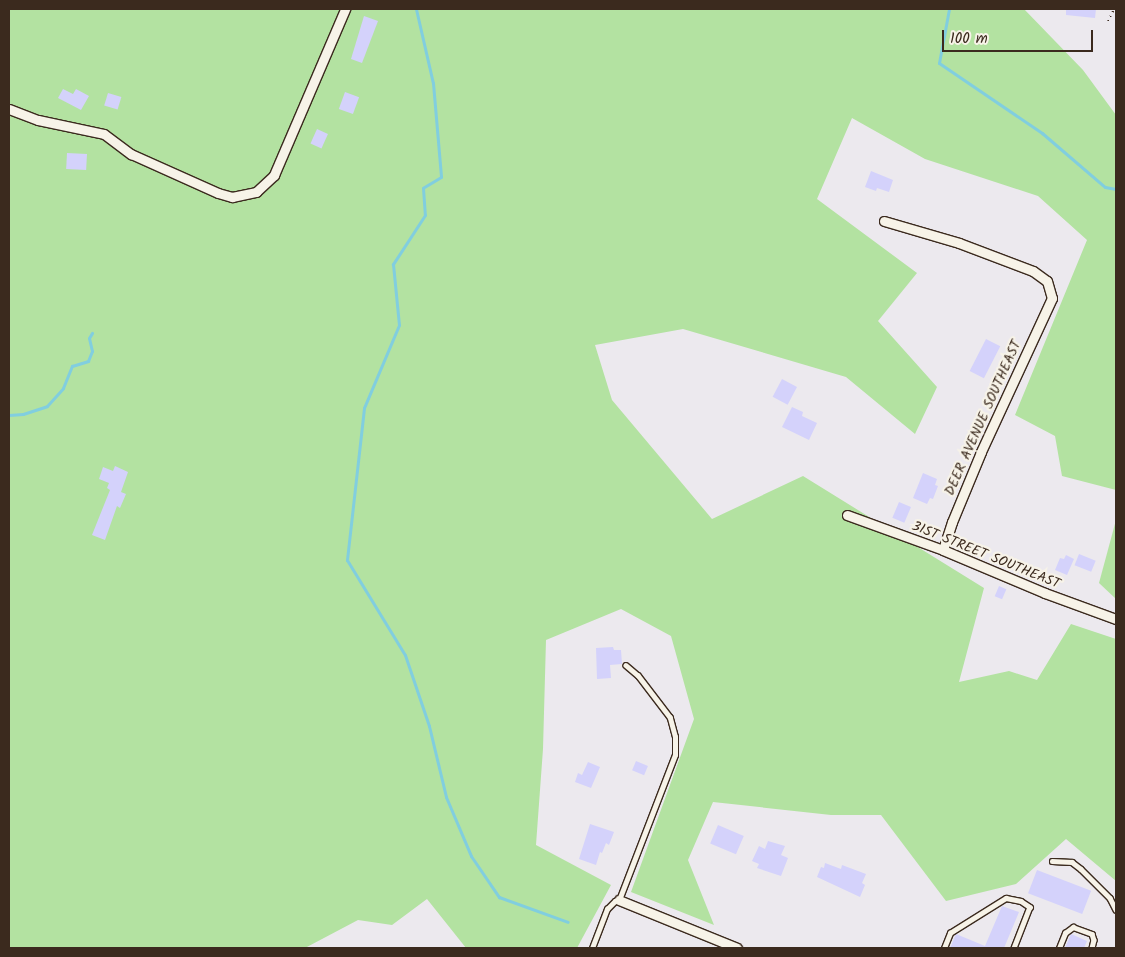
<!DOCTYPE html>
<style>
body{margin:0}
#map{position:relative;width:1125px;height:957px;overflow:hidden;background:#ece9ee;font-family:Kalam,sans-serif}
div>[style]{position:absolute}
.green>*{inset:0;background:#b3e2a1}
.stream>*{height:3px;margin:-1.5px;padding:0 1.5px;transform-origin:1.5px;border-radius:1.5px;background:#81cedf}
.building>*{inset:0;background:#d4d2fb;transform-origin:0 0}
.path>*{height:2px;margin-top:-1px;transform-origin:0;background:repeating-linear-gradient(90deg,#3b2a1e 0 1px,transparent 0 5px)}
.roads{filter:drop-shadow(1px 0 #3b2a1e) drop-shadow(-1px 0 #3b2a1e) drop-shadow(0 1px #3b2a1e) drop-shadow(0 -1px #3b2a1e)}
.service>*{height:4.5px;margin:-2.25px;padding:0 2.25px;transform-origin:2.25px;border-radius:2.25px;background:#f7f3e8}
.minor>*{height:9px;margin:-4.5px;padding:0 4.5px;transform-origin:4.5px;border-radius:4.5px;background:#f7f3e8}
span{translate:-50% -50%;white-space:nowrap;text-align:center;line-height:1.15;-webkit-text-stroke:4.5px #f7f3e8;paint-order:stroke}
.street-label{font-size:14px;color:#3b2a1e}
.frame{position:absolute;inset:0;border:10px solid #3b2a1e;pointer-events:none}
.scale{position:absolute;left:942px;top:30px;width:151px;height:22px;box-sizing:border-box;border:2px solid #3b2a1e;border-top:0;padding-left:6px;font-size:15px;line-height:18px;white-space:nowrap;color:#3b2a1e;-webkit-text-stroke:4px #f7f3e8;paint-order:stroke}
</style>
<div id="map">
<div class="green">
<div style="clip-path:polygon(9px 9px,1024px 9px,1083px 70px,1116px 115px,1116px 490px,1062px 476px,1055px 436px,1015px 415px,1087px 240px,1038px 196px,925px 159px,852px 118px,817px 199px,917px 273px,878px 321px,937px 387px,915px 434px,846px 377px,683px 329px,595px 345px,612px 400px,712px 519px,803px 476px,984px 588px,959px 682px,1009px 671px,1037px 680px,1071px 624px,1116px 639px,1116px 881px,1066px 839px,1016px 884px,946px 901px,881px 815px,831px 815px,713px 802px,688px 860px,714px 925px,631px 892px,694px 719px,671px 636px,621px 609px,546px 640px,543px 749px,536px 845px,611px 885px,577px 948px,466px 948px,427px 899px,392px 925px,358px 920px,305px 948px,9px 948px)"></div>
<div style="clip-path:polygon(1116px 520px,1116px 599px,1099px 583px)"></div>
</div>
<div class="stream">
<div style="left:416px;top:9px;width:76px;rotate:77.1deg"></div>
<div style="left:433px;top:83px;width:94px;rotate:85.1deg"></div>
<div style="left:441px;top:177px;width:21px;rotate:149deg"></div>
<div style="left:423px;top:188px;width:27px;rotate:86deg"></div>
<div style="left:425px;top:215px;width:59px;rotate:123.1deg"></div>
<div style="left:393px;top:264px;width:61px;rotate:84.4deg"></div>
<div style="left:399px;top:325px;width:90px;rotate:112.9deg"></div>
<div style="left:364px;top:408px;width:153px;rotate:96.4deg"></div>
<div style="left:347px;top:560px;width:111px;rotate:58.6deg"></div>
<div style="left:405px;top:655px;width:75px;rotate:71.3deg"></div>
<div style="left:429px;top:726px;width:73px;rotate:76.5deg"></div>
<div style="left:446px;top:797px;width:64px;rotate:67deg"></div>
<div style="left:471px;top:856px;width:50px;rotate:55.7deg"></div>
<div style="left:499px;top:897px;width:73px;rotate:19.9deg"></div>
<div style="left:949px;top:9px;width:55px;rotate:100.5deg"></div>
<div style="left:939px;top:63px;width:125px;rotate:34.2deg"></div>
<div style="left:1042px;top:133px;width:83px;rotate:40.6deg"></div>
<div style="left:1105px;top:187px;width:11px;rotate:10deg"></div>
<div style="left:9px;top:415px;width:14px;rotate:-4deg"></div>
<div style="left:23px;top:414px;width:25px;rotate:-18deg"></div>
<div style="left:47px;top:406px;width:24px;rotate:-48deg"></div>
<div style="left:63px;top:388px;width:24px;rotate:-68deg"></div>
<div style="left:72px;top:366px;width:17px;rotate:-17deg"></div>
<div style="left:88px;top:361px;width:11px;rotate:-68deg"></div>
<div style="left:92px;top:351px;width:13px;rotate:-103deg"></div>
<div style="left:89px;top:338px;width:6px;rotate:-59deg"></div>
</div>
<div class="building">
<div style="clip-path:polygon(1066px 9px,1096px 9px,1095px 18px,1066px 15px)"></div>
<div style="clip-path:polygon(364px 16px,378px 21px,362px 63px,351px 59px)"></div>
<div style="clip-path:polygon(63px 89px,73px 94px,76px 89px,89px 96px,81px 110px,58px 98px)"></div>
<div style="left:345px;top:92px;width:15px;height:18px;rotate:20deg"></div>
<div style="left:108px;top:93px;width:14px;height:13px;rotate:17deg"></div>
<div style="left:317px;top:129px;width:12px;height:16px;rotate:24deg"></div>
<div style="left:67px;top:153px;width:20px;height:16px;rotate:3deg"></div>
<div style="clip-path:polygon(871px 171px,893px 180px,889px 192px,877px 188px,876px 191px,865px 187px)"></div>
<div style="left:986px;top:339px;width:16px;height:36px;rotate:27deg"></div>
<div style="left:782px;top:379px;width:17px;height:20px;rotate:28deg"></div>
<div style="clip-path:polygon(792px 407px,803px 412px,802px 416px,817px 423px,809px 440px,782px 427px)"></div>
<div style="clip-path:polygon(115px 466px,128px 472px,121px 492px,126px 494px,120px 508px,117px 506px,105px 540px,92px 535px,110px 490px,107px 488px,109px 483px,99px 479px,103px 467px,113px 471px)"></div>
<div style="clip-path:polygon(923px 473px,937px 479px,935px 485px,938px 486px,933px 499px,930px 498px,927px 504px,913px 498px)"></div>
<div style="left:899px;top:502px;width:13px;height:17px;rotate:23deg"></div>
<div style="left:1079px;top:554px;width:18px;height:12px;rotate:22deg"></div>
<div style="clip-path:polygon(1066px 555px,1074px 559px,1067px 575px,1055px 570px,1060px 558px,1064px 559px)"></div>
<div style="left:999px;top:586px;width:8px;height:11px;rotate:23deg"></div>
<div style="clip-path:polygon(613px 647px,614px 650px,621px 650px,622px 664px,610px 665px,611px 678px,597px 679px,596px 648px)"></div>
<div style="left:636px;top:761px;width:13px;height:10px;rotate:23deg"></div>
<div style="clip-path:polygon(588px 762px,600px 767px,591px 788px,575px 782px,578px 773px,582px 775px)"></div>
<div style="clip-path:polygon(590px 824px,614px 832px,609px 845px,606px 843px,602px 853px,600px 852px,596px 865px,579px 859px)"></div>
<div style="left:718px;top:825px;width:28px;height:20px;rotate:23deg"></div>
<div style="clip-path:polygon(768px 841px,785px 846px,781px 855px,788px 858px,781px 876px,757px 868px,759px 864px,752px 861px,759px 846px,765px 849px)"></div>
<div style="clip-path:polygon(825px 863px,841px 869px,842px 865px,866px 874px,862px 883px,865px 885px,860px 897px,817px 877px,821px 867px,824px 868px)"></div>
<div style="left:1037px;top:870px;width:58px;height:25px;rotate:21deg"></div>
<div style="clip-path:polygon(1002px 906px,1019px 912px,1004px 948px,950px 948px,956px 934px,985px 946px)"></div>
<div style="clip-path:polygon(1071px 934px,1087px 941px,1084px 948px,1065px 948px)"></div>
</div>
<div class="path">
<div style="left:1108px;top:21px;width:13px;rotate:-63deg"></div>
</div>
<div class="roads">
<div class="service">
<div style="left:1052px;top:861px;width:20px;rotate:3deg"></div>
<div style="left:1072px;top:862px;width:11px;rotate:38deg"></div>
<div style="left:1081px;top:869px;width:41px;rotate:45deg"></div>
<div style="left:1110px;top:898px;width:13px;rotate:63deg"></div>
<div style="left:592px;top:948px;width:42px;rotate:-69deg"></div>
<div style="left:607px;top:909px;width:11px;rotate:-45deg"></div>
<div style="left:615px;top:901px;width:4px;rotate:-14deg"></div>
<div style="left:619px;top:900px;width:155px;rotate:-68.9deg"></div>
<div style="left:675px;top:755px;width:18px;rotate:-90deg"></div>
<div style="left:675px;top:737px;width:20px;rotate:-105deg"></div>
<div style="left:670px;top:718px;width:53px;rotate:-127.3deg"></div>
<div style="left:638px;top:676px;width:16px;rotate:-140deg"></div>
<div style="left:944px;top:948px;width:16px;rotate:-68deg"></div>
<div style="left:950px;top:933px;width:66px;rotate:-32deg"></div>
<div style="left:1006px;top:898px;width:15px;rotate:11deg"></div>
<div style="left:1021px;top:901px;width:11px;rotate:34deg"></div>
<div style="left:1030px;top:907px;width:44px;rotate:111.3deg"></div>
<div style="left:1059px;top:948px;width:16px;rotate:-68deg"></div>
<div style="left:1065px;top:933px;width:10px;rotate:-37deg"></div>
<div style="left:1073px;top:927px;width:20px;rotate:20deg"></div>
<div style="left:1092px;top:934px;width:6px;rotate:72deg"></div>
<div style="left:1094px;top:940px;width:8px;rotate:104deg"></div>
</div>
<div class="minor">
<div style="left:9px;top:109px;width:31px;rotate:21deg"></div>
<div style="left:38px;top:120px;width:67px;rotate:12deg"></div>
<div style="left:104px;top:134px;width:34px;rotate:37deg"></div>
<div style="left:131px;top:154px;width:95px;rotate:24.1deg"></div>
<div style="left:218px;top:193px;width:15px;rotate:16deg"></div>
<div style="left:232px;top:197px;width:25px;rotate:-12deg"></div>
<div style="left:256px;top:192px;width:25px;rotate:-43deg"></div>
<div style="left:274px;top:175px;width:181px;rotate:-66.8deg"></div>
<div style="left:884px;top:221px;width:78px;rotate:16.3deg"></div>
<div style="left:959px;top:243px;width:79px;rotate:20.7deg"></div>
<div style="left:1033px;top:271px;width:17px;rotate:36deg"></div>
<div style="left:1047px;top:281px;width:18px;rotate:74deg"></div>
<div style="left:1052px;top:298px;width:170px;rotate:114.8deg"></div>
<div style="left:981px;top:452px;width:76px;rotate:112.5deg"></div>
<div style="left:952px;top:522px;width:29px;rotate:108deg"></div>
<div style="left:847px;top:515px;width:102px;rotate:20deg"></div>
<div style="left:943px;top:550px;width:111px;rotate:22.9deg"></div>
<div style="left:1045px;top:593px;width:76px;rotate:20.1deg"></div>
<div style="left:619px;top:900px;width:127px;rotate:22.1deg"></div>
</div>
</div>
<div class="street-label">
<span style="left:983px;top:418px;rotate:-66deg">DEER AVENUE SOUTHEAST</span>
<span style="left:986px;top:555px;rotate:22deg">31ST STREET SOUTHEAST</span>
</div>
<div class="frame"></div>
<div class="scale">100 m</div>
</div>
